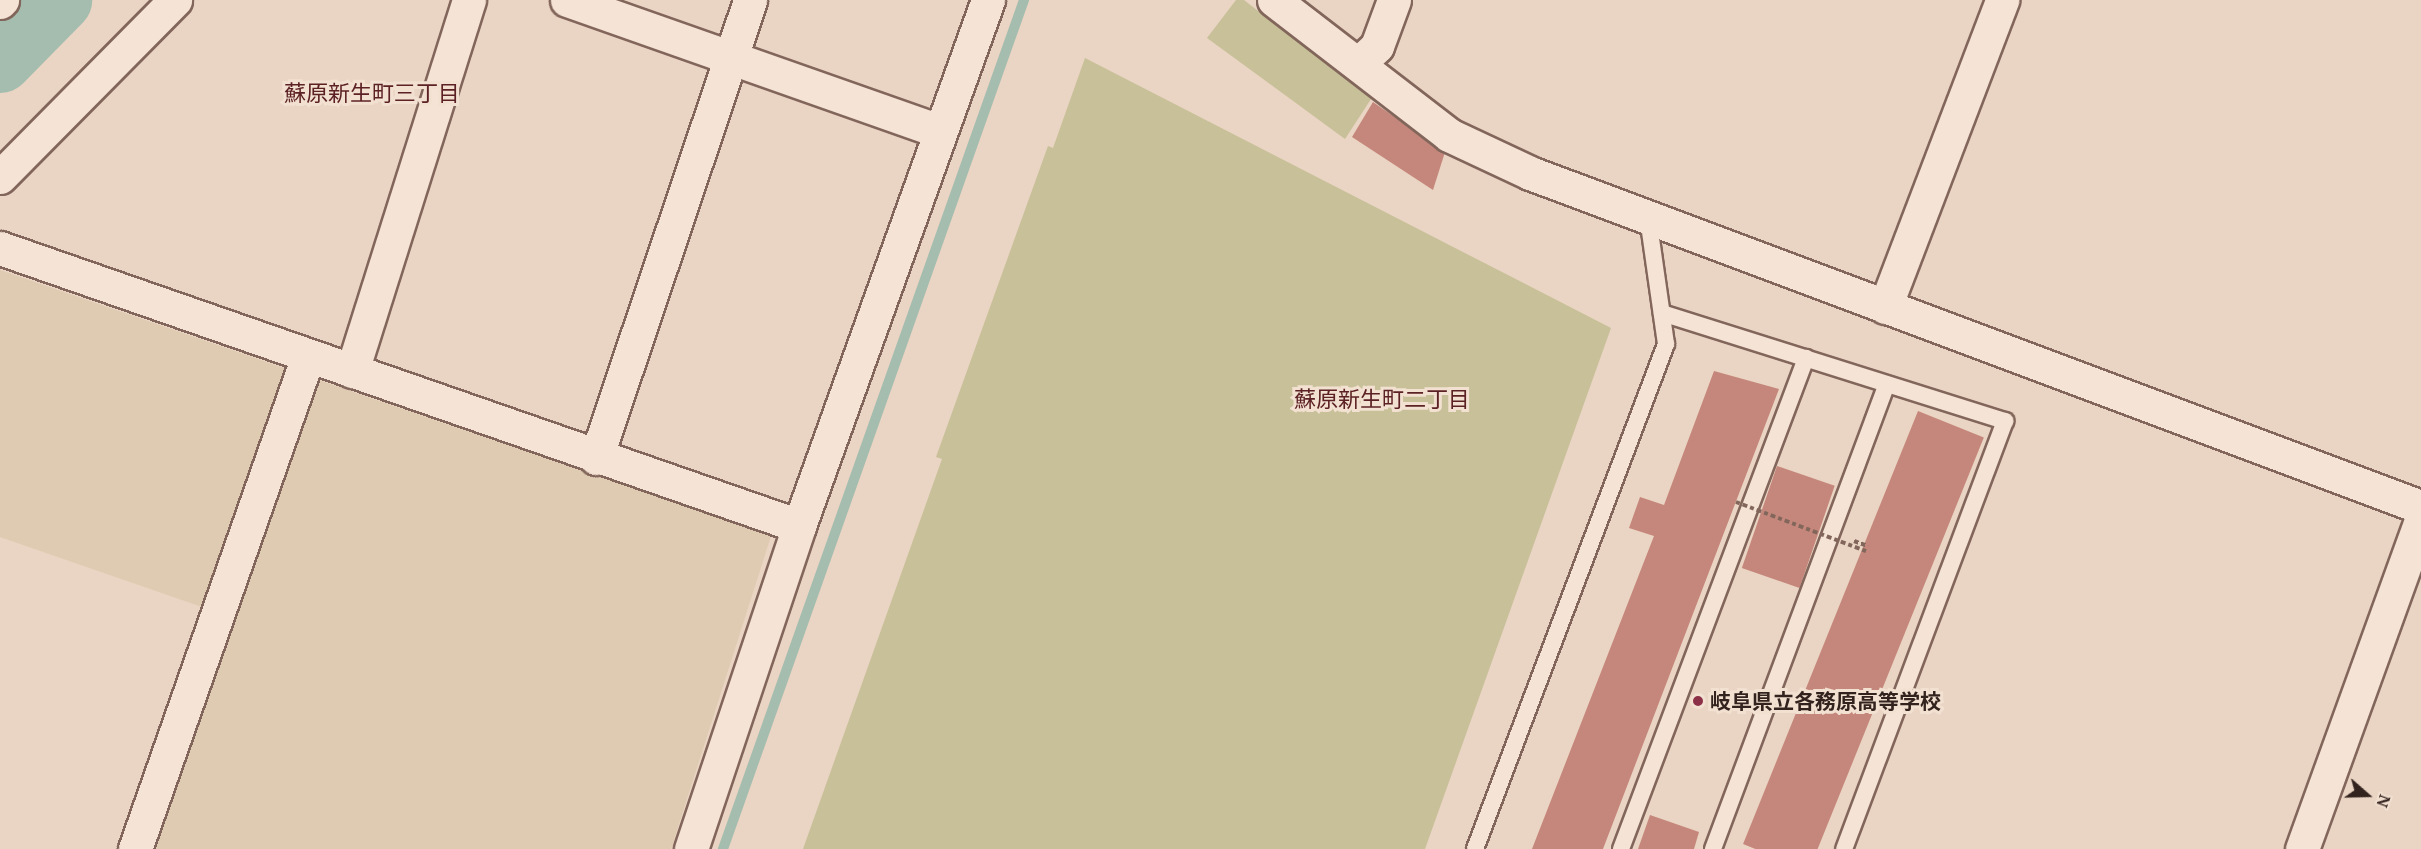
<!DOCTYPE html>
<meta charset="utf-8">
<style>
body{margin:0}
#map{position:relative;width:2421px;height:849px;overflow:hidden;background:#ead4c3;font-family:"PT Serif","Noto Sans JP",serif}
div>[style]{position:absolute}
.farmland>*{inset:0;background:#dfcbb1}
.green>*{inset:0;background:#c7c098}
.stream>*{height:10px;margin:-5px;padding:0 5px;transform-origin:5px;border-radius:5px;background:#a4bdaf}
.river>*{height:63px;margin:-31.5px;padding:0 31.5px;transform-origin:31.5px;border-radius:31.5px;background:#a4bdaf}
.building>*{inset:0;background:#c5877b;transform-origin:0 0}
.path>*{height:4px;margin-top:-2px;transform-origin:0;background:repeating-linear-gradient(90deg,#82665b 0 4.5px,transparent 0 7.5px)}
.roads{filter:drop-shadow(2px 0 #82665b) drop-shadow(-2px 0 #82665b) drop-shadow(0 2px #82665b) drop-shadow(0 -2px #82665b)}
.lane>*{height:16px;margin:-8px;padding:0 8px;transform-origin:8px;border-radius:8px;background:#f5e3d5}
.street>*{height:33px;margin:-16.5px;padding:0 16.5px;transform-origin:16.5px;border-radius:16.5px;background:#f5e3d5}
.secondary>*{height:33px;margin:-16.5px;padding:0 16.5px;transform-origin:16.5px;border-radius:16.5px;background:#f5e3d5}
.path-bridge>*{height:4px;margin-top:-2px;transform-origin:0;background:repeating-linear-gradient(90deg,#82665b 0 4.5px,transparent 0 7.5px)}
.dots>*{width:16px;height:16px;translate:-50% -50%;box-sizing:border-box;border:3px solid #f2e0d1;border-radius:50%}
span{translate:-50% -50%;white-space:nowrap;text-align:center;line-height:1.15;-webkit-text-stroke:6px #f2e0d1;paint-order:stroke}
.poi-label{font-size:21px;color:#33231e;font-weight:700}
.left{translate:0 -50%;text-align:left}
.neighbourhood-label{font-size:22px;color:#5c2124}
.north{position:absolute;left:2337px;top:765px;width:60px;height:60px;-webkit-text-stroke:4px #f2e0d1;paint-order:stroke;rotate:110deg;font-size:16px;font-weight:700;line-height:24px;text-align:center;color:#33231e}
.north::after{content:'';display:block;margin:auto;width:21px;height:27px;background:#33231e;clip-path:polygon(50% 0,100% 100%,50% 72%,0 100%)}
</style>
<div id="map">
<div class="farmland">
<div style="clip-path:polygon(0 270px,771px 536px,671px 849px,155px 849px,231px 617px,0 537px)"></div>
</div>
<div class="green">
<div style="clip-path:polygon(1236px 0,1244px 0,1371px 99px,1345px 139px,1207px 38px)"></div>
<div style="clip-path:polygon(1085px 58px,1611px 328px,1425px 849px,803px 849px,942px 459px,936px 457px,1048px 146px,1053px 148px)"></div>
</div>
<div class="stream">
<div style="left:723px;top:849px;width:901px;rotate:-70.48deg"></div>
</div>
<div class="river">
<div style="left:0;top:61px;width:86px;rotate:-45.5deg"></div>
</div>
<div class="building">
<div style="clip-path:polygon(1373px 102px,1445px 152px,1433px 190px,1352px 137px)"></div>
<div style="clip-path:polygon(1714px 371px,1779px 389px,1603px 849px,1532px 849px,1654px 536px,1629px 528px,1640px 497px,1664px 505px)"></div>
<div style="left:1918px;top:411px;width:71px;height:467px;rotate:22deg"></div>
<div style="left:1777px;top:466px;width:61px;height:108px;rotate:19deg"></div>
<div style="clip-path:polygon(1650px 815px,1699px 832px,1694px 849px,1638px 849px)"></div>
</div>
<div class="path">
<div style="left:1854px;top:541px;width:15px;rotate:20deg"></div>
</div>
<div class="roads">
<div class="lane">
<div style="left:1662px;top:313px;width:360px;rotate:17.5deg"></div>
<div style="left:2005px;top:421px;width:457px;rotate:110.6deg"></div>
<div style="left:1475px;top:849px;width:540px;rotate:-69.28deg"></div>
<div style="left:1666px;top:344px;width:128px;rotate:-98.1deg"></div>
<div style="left:1621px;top:849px;width:525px;rotate:-69.35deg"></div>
<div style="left:1713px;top:849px;width:496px;rotate:-69.5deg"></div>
</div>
<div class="street">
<div style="left:567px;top:0;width:395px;rotate:19.4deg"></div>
<div style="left:1274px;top:0;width:221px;rotate:37.6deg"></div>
<div style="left:1449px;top:135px;width:89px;rotate:25.1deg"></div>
<div style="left:1530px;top:173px;width:952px;rotate:20.55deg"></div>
<div style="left:0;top:2px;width:3px;rotate:-45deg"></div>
<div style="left:1358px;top:64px;width:26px;rotate:-43deg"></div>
<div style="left:1377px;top:46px;width:49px;rotate:-69.7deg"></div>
<div style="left:0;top:177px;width:249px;rotate:-45.3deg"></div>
<div style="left:0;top:248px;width:846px;rotate:19.18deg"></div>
<div style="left:1885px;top:307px;width:329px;rotate:-69.1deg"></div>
<div style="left:352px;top:371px;width:389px;rotate:-72.5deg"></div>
<div style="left:596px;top:458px;width:483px;rotate:-71.4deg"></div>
<div style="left:135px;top:849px;width:522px;rotate:-70.66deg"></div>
<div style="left:691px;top:849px;width:341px;rotate:-71.5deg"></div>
<div style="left:799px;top:526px;width:559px;rotate:-70.24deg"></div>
</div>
<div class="secondary">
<div style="left:2302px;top:849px;width:349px;rotate:-70.1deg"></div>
</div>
</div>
<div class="path-bridge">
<div style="left:1736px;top:502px;width:139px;rotate:20.7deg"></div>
</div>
<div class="dots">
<div style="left:1698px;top:701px;background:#8c3048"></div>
</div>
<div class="poi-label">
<span class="left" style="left:1710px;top:701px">岐阜県立各務原高等学校</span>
</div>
<div class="neighbourhood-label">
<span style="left:372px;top:93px">蘇原新生町三丁目</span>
<span style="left:1382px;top:399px">蘇原新生町二丁目</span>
</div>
<div class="north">N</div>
</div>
